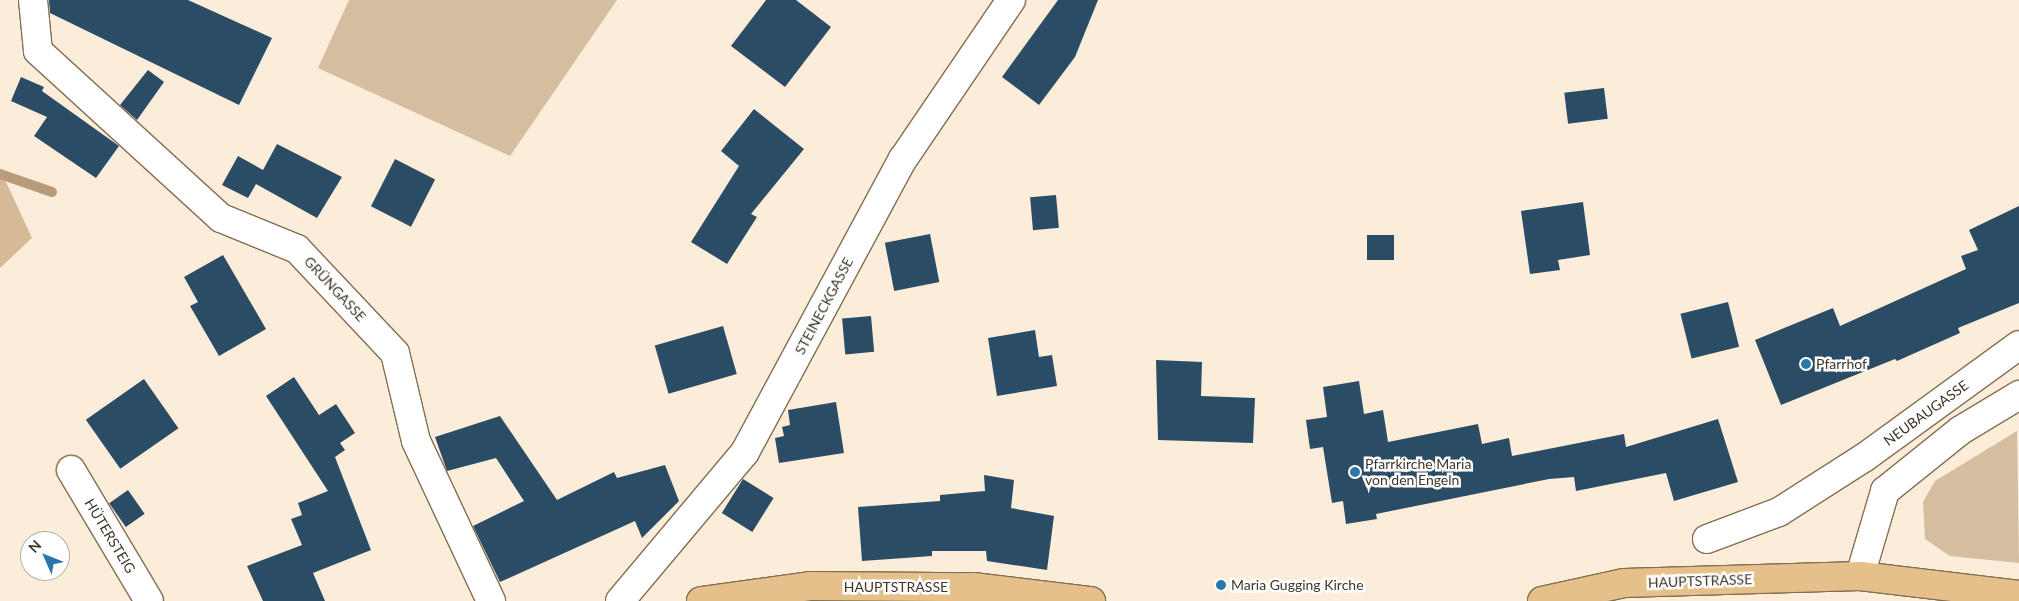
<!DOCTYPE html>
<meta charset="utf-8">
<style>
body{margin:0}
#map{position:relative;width:2019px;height:601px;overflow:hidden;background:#fcedda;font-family:Lato,sans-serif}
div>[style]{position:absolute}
.green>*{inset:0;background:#d5bd9f}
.forest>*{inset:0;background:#d6ba97}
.stream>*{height:10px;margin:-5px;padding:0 5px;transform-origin:5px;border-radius:5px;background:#b79b7a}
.building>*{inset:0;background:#2a4c64;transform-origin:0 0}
.roads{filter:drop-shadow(1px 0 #846e52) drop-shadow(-1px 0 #846e52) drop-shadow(0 1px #846e52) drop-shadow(0 -1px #846e52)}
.minor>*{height:28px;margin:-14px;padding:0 14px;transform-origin:14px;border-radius:14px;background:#fff}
.major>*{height:28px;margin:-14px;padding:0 14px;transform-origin:14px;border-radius:14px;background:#e5c08b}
.dots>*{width:14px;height:14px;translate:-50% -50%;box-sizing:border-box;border:2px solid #fff;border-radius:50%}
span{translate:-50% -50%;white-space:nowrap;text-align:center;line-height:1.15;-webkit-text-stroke:5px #fff;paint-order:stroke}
.street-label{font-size:14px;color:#3f3529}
.poi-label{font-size:14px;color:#3f3529}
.left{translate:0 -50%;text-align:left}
.north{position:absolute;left:20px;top:531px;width:50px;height:50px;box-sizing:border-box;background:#fff;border:1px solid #b2aea9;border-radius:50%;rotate:314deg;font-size:14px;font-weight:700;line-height:20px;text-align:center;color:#3f3529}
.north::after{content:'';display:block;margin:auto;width:18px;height:22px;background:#2a77a9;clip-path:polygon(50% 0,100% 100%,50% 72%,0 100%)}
</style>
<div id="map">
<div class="green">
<div style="clip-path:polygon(349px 0,617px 0,510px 156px,318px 68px)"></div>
<div style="clip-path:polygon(2017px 431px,2019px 563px,1950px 556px,1925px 539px,1923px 502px,1935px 481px)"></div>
</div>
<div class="forest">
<div style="clip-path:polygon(0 169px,32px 238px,0 268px)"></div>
</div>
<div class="stream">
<div style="left:0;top:174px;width:55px;rotate:19.1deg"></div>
</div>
<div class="building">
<div style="clip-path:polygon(49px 0,188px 0,272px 38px,239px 105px,50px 13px)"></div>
<div style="clip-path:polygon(766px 0,796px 0,831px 27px,785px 87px,731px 46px)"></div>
<div style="clip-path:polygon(1058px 0,1098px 0,1075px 57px,1039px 105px,1002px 77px)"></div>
<div style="clip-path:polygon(148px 70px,164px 82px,137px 120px,120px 105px)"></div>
<div style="clip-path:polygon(21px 77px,44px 87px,42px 91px,119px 146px,96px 178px,34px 136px,47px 117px,11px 101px)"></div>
<div style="left:1604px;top:88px;width:31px;height:40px;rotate:83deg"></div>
<div style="clip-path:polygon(754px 109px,804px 149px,751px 214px,757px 217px,727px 264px,691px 242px,739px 166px,721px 151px)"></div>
<div style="clip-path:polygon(277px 144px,342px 177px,317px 218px,256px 184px,248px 198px,222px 185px,238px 156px,263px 170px)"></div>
<div style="left:395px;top:159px;width:45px;height:53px;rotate:27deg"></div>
<div style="left:1056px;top:195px;width:33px;height:26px;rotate:85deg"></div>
<div style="clip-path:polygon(1583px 202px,1590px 255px,1558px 260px,1560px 270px,1530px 274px,1521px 211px)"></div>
<div style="clip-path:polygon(2019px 206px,2019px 303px,1958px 328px,1960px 333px,1897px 361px,1895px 359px,1781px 405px,1755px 340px,1833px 308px,1840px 326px,1966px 269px,1961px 256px,1978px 250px,1969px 230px)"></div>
<div style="left:930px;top:234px;width:49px;height:46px;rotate:79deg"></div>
<div style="left:1367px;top:235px;width:27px;height:25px"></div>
<div style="clip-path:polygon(223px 255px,266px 329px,219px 356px,190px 306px,198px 302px,184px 277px)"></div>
<div style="left:1728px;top:302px;width:46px;height:49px;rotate:76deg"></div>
<div style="left:871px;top:316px;width:36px;height:29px;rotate:85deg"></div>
<div style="left:723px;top:326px;width:50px;height:71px;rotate:74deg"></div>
<div style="clip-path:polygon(1035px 330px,1039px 357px,1052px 355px,1057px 386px,997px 396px,988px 338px)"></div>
<div style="clip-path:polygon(1156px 360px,1202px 362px,1201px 396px,1255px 398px,1253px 443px,1158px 440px)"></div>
<div style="clip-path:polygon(294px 377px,319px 415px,336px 404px,355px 433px,340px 443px,345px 450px,335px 457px,371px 550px,313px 573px,325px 601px,263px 601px,247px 566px,302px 545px,291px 519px,302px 515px,298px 503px,328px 491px,266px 396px)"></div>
<div style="left:144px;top:379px;width:60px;height:71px;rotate:55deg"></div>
<div style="clip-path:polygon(1359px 381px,1364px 414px,1383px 410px,1388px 442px,1478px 424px,1482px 444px,1509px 438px,1512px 456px,1624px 434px,1626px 447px,1718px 419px,1738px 482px,1674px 501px,1666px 473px,1576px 491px,1574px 477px,1549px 479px,1376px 514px,1377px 519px,1346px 524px,1343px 501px,1332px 503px,1323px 447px,1310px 449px,1306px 420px,1327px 417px,1323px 387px)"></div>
<div style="clip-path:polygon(836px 402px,844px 453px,779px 463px,775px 438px,784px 436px,782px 427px,790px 425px,788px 410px)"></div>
<div style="clip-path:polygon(500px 416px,557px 500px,614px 472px,617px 478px,665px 465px,679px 501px,642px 538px,635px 521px,500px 582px,473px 526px,524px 501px,496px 458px,447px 471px,435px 437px)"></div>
<div style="clip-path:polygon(984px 475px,1014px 480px,1011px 508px,1054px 516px,1047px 570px,987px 561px,986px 551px,932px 551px,932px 556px,862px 561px,858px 507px,940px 501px,940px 495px,985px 491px)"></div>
<div style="left:743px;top:479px;width:36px;height:40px;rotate:32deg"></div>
<div style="left:128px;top:490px;width:29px;height:23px;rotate:55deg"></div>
</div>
<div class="roads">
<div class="minor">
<div style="left:33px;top:0;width:51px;rotate:84.4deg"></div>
<div style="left:38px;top:51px;width:248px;rotate:42.4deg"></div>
<div style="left:221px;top:218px;width:82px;rotate:22.2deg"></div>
<div style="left:297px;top:249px;width:143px;rotate:46.7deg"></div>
<div style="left:395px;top:353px;width:90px;rotate:76.6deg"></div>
<div style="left:416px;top:441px;width:177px;rotate:64.9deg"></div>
<div style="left:71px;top:470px;width:152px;rotate:59.2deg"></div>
<div style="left:1707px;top:539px;width:77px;rotate:-20.6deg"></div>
<div style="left:1779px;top:512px;width:102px;rotate:-32.6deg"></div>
<div style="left:1865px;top:457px;width:190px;rotate:-36deg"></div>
<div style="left:1860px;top:576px;width:89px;rotate:-73.6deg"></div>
<div style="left:1885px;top:491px;width:97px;rotate:-38.8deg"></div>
<div style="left:1961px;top:430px;width:68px;rotate:-31.1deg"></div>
<div style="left:620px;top:601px;width:194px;rotate:-50deg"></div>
<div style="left:745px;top:452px;width:333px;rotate:-61.7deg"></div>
<div style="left:903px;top:159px;width:192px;rotate:-55.8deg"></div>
</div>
<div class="major">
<div style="left:701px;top:601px;width:110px;rotate:-7.8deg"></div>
<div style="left:810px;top:586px;width:163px;rotate:0.4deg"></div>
<div style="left:973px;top:587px;width:119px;rotate:6.8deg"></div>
<div style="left:1542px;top:601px;width:84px;rotate:-12.4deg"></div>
<div style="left:1624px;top:583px;width:236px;rotate:-1.7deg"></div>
<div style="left:1860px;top:576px;width:160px;rotate:6.8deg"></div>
</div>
</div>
<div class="dots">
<div style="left:1806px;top:364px;background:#2a77a9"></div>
<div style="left:1355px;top:472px;background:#2a77a9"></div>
<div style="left:1221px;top:585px;background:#2a77a9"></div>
</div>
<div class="street-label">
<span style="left:335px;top:289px;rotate:47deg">GRÜNGASSE</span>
<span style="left:824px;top:306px;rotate:-62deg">STEINECKGASSE</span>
<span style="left:1926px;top:413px;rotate:-36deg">NEUBAUGASSE</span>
<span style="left:110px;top:536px;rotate:59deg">HÜTERSTEIG</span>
<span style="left:1700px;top:581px;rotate:-2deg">HAUPTSTRASSE</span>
<span style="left:896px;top:587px">HAUPTSTRASSE</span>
</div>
<div class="poi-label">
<span class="left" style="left:1816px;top:364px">Pfarrhof</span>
<span class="left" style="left:1365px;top:472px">Pfarrkirche Maria<br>von den Engeln</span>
<span class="left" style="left:1231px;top:585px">Maria Gugging Kirche</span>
</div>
<div class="north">N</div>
</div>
